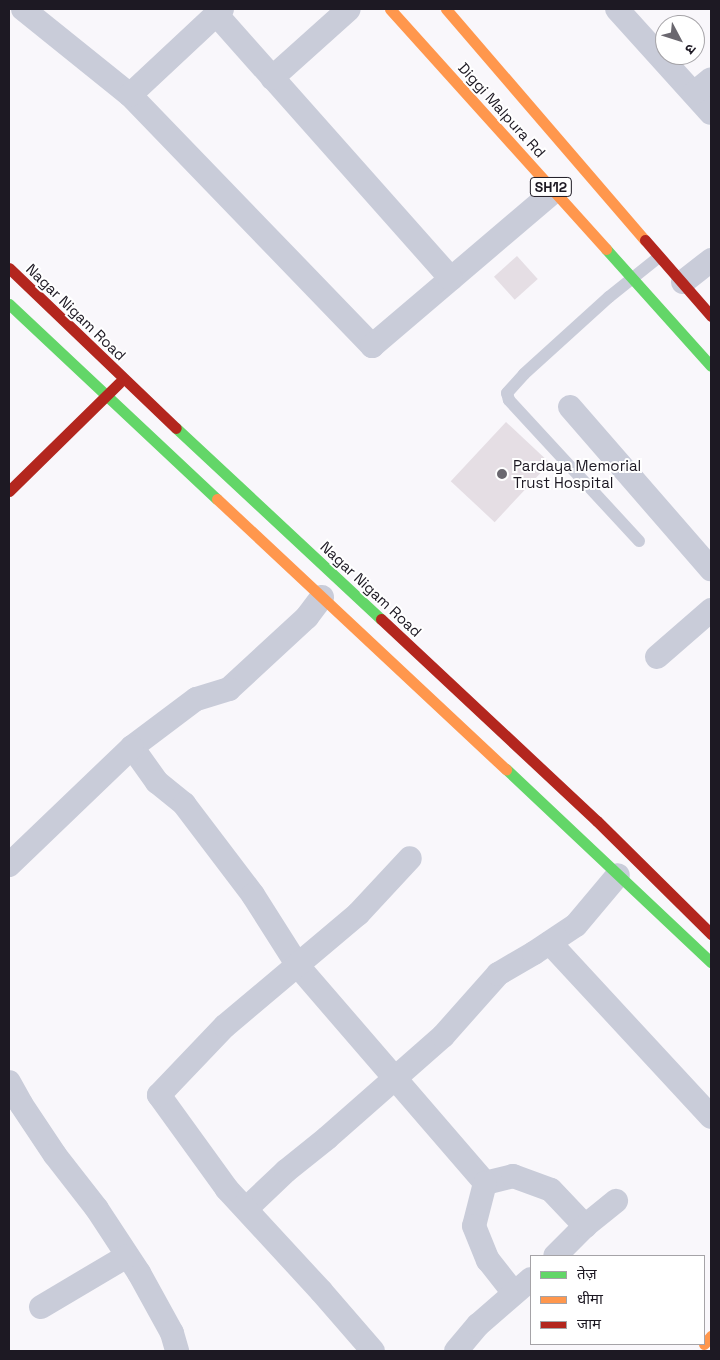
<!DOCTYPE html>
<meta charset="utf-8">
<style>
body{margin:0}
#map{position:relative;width:720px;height:1360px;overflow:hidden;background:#f9f7fb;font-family:"Space Grotesk","Noto Sans Devanagari",sans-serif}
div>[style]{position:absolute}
.building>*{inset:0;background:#e5dee4;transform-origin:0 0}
.lane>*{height:12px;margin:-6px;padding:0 6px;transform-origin:6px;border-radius:6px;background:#c9ccd9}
.street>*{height:24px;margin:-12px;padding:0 12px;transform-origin:12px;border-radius:12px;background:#c9ccd9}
.fast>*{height:11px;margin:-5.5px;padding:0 5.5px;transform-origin:5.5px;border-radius:5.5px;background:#63d668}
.slow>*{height:11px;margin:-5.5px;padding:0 5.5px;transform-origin:5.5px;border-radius:5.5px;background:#ff974d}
.jam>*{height:11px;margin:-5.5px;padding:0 5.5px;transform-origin:5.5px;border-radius:5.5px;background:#b3261e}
.dots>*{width:14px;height:14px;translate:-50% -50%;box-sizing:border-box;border:2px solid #fff;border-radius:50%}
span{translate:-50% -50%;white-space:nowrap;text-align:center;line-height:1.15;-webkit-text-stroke:4px #fff;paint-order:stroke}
.shield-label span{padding:1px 4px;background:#fff;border:1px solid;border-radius:4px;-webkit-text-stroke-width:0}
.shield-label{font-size:14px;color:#1d1923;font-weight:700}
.street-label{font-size:15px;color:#1d1923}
.poi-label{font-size:15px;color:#1d1923}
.left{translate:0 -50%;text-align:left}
.frame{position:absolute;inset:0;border:10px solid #1d1923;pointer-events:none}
.legend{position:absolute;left:530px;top:1255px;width:175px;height:90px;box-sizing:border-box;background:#fff;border:1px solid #a5a3a7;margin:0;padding:6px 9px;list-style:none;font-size:15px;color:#1d1923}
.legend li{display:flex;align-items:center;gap:10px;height:25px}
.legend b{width:25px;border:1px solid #a5a3a7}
.north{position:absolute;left:655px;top:15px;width:50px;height:50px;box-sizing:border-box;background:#fff;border:1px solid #a5a3a7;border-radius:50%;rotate:130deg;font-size:14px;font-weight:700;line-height:20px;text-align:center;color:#1d1923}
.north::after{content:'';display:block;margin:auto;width:18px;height:22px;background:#6a676f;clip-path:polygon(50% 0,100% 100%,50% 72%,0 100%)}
</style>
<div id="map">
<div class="building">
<div style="left:517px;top:256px;width:31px;height:31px;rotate:48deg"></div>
<div style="left:506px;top:422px;width:60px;height:81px;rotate:43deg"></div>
</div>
<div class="lane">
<div style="left:639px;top:541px;width:192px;rotate:-132.7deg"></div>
<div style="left:509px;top:400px;width:7px;rotate:-106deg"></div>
<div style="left:507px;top:393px;width:25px;rotate:-48deg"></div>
<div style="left:524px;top:374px;width:115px;rotate:-42.2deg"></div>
<div style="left:609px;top:297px;width:64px;rotate:-38.7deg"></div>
</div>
<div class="street">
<div style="left:23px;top:9px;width:137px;rotate:38.8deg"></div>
<div style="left:130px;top:95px;width:349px;rotate:46deg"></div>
<div style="left:372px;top:346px;width:239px;rotate:-40.4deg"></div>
<div style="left:617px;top:9px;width:140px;rotate:47.9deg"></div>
<div style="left:216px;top:14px;width:354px;rotate:48.4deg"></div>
<div style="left:272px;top:78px;width:103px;rotate:-41.9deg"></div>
<div style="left:694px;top:93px;width:22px;rotate:-39deg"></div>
<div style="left:130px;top:95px;width:126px;rotate:-43.1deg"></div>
<div style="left:683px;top:282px;width:36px;rotate:-38deg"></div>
<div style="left:570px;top:407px;width:215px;rotate:49deg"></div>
<div style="left:322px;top:597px;width:25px;rotate:127deg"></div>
<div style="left:307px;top:617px;width:106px;rotate:137.3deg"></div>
<div style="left:229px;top:689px;width:34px;rotate:163deg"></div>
<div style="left:196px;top:699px;width:80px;rotate:143.1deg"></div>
<div style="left:132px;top:747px;width:43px;rotate:54.5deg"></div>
<div style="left:157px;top:782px;width:35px;rotate:39deg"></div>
<div style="left:184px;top:804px;width:114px;rotate:52.8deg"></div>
<div style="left:253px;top:895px;width:84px;rotate:57.6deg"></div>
<div style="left:298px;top:966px;width:286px;rotate:49.2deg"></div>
<div style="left:485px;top:1183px;width:29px;rotate:-14deg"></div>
<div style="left:513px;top:1176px;width:40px;rotate:20.2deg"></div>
<div style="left:551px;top:1190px;width:50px;rotate:46.6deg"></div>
<div style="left:585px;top:1226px;width:42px;rotate:135deg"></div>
<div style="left:657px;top:657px;width:72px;rotate:-41deg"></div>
<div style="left:9px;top:865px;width:170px;rotate:-43.8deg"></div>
<div style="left:550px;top:943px;width:237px;rotate:47.2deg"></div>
<div style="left:9px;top:1082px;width:25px;rotate:61deg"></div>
<div style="left:21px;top:1104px;width:61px;rotate:56.3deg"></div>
<div style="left:55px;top:1155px;width:68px;rotate:52.1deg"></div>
<div style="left:97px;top:1209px;width:77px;rotate:56.7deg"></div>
<div style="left:139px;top:1273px;width:68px;rotate:61.2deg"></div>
<div style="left:172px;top:1333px;width:19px;rotate:74deg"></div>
<div style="left:485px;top:1183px;width:44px;rotate:104.3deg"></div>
<div style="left:474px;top:1226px;width:37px;rotate:68deg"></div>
<div style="left:488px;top:1260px;width:42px;rotate:51.8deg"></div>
<div style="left:246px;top:1209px;width:55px;rotate:-43.5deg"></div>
<div style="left:286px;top:1171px;width:53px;rotate:-38.8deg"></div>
<div style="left:327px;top:1138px;width:154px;rotate:-41.3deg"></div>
<div style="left:443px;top:1036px;width:83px;rotate:-48.4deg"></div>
<div style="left:498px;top:974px;width:42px;rotate:-30.3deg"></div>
<div style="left:534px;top:953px;width:50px;rotate:-33.7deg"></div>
<div style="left:576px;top:925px;width:65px;rotate:-50deg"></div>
<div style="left:585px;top:1226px;width:40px;rotate:-39deg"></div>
<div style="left:41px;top:1307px;width:100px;rotate:-30.7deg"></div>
<div style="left:373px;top:1351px;width:79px;rotate:-130.9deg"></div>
<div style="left:321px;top:1291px;width:139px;rotate:-132.7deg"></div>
<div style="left:227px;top:1189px;width:116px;rotate:-125.9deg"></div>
<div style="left:159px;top:1095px;width:95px;rotate:-46.3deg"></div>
<div style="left:225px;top:1026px;width:174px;rotate:-40.1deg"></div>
<div style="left:358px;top:914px;width:76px;rotate:-47.1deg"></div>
<div style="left:456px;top:1351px;width:34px;rotate:-50deg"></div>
<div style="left:478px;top:1325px;width:70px;rotate:-41deg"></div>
</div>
<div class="fast">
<div style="left:606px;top:249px;width:157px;rotate:48.1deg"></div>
<div style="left:9px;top:304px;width:285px;rotate:43.2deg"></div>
<div style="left:176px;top:428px;width:280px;rotate:43deg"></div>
<div style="left:506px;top:769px;width:282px;rotate:43.3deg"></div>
</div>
<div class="slow">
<div style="left:390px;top:9px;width:323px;rotate:48deg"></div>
<div style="left:446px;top:9px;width:305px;rotate:49.3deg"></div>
<div style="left:217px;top:499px;width:396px;rotate:43.1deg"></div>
<div style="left:704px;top:1344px;width:11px;rotate:-49deg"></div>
</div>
<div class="jam">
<div style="left:645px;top:240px;width:101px;rotate:49deg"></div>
<div style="left:9px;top:268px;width:231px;rotate:43.8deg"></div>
<div style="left:9px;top:491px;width:154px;rotate:-44.5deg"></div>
<div style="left:381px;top:619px;width:296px;rotate:43.1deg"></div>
<div style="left:597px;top:821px;width:161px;rotate:44.7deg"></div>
</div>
<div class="dots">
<div style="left:502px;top:474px;background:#6a676f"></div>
</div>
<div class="shield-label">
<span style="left:551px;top:187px">SH12</span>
</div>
<div class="street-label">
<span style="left:502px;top:110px;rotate:48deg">Diggi Malpura Rd</span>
<span style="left:76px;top:312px;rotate:44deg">Nagar Nigam Road</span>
<span style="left:371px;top:589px;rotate:43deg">Nagar Nigam Road</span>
</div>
<div class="poi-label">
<span class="left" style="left:513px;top:474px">Pardaya Memorial<br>Trust Hospital</span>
</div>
<div class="frame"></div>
<ul class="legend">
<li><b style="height:6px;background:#63d668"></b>तेज़</li>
<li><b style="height:6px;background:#ff974d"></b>धीमा</li>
<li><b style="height:6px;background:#b3261e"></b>जाम</li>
</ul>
<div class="north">उ</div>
</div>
